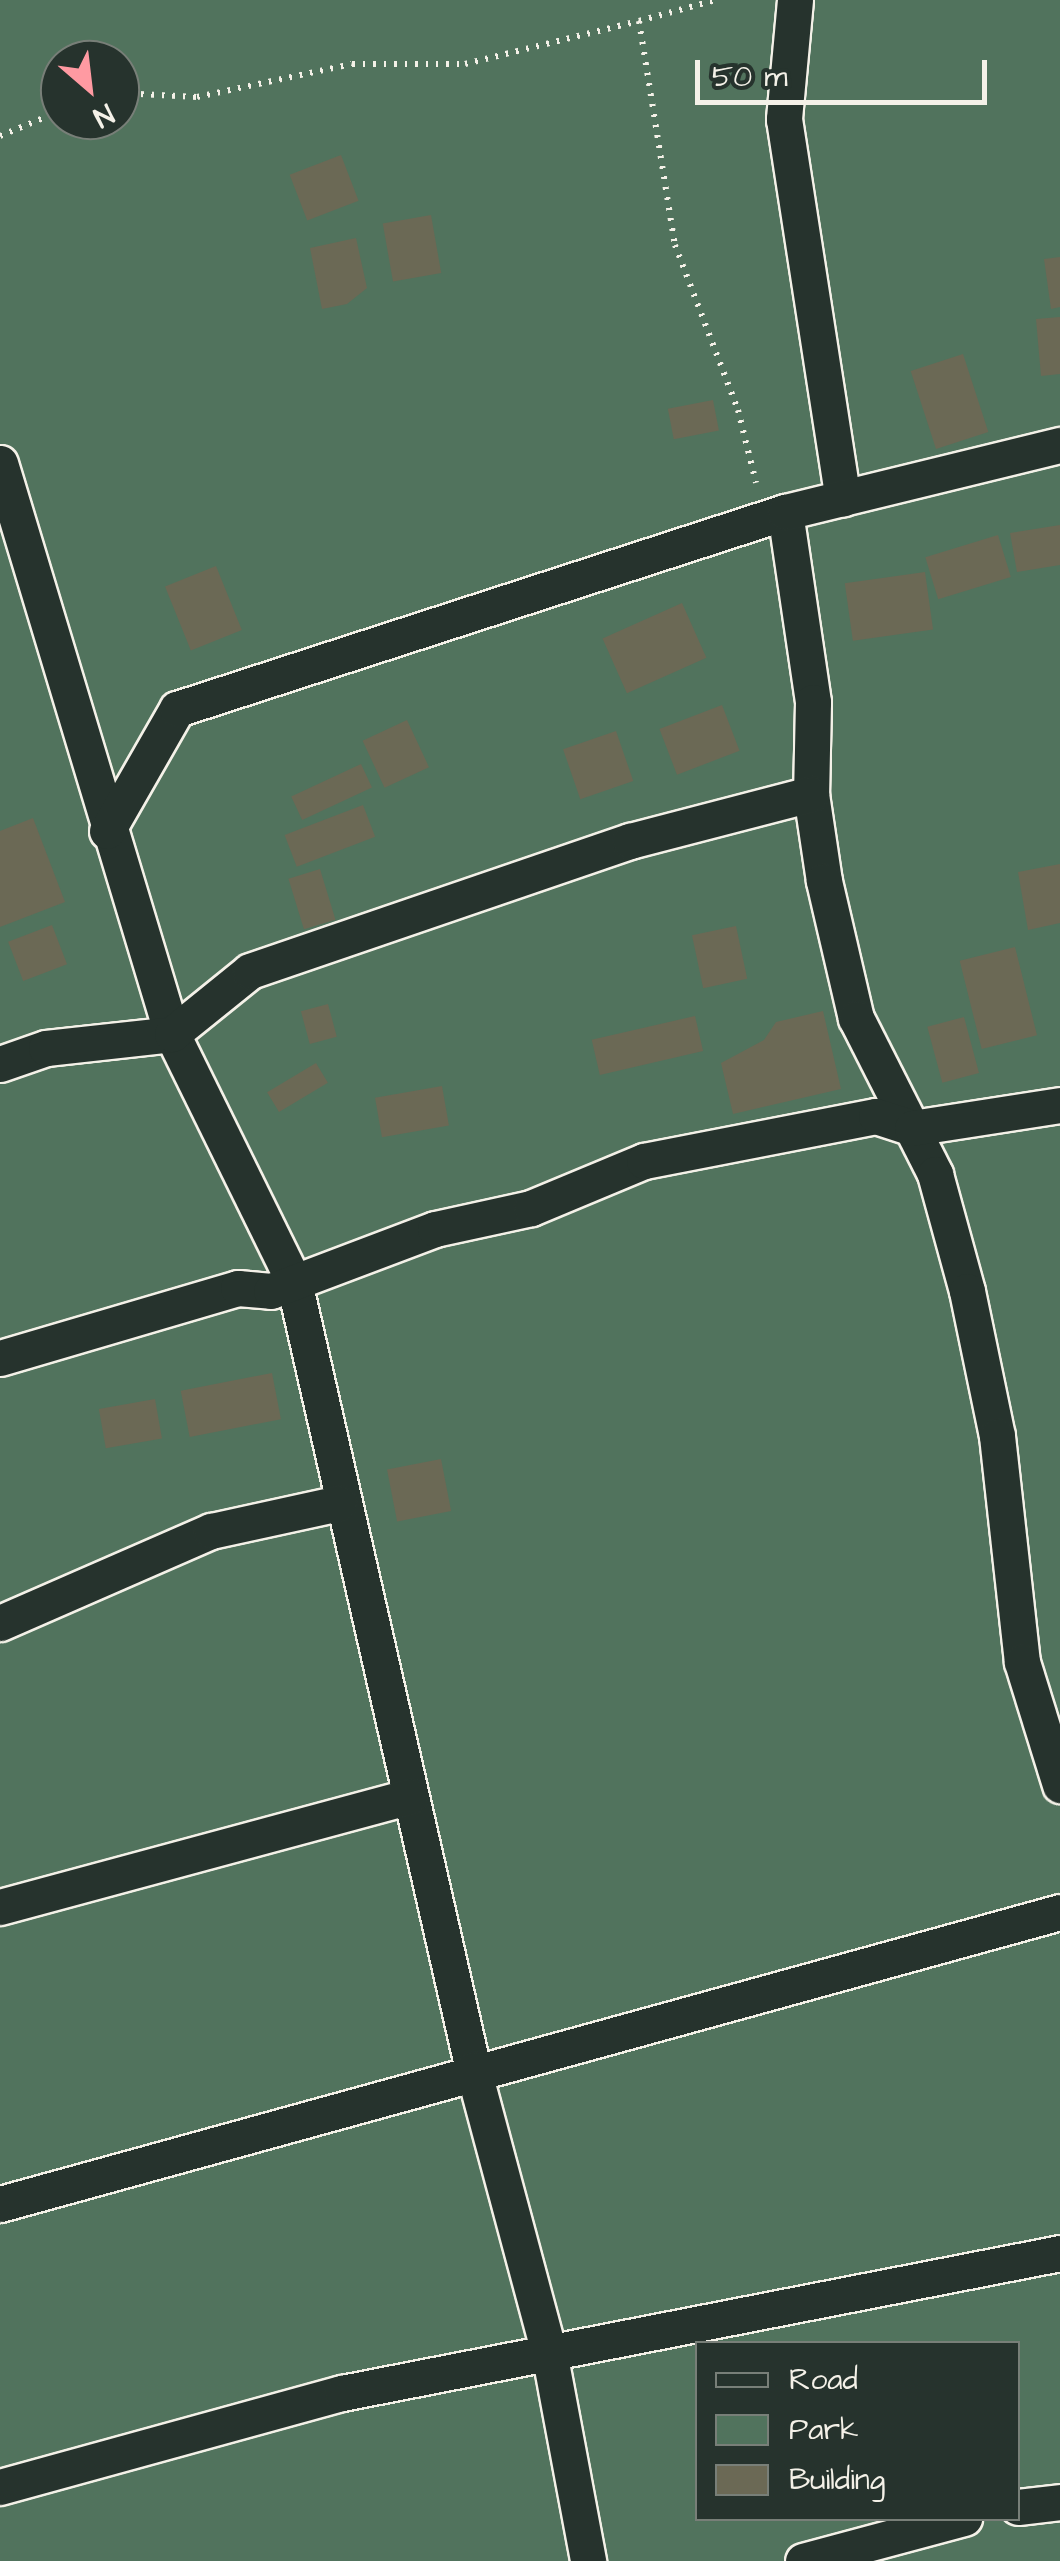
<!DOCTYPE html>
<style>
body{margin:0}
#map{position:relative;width:1060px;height:2561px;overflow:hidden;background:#26332d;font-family:"Architects Daughter",sans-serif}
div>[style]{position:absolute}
.green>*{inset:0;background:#51735d}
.building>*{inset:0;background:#6b6955;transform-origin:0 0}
.path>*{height:6px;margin-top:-3px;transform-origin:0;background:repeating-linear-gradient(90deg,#f4f1e8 0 2.5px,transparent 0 10.5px)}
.roads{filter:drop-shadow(2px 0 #f4f1e8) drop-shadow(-2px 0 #f4f1e8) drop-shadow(0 2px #f4f1e8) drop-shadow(0 -2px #f4f1e8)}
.street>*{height:35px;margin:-17.5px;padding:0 17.5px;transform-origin:17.5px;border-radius:17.5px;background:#26332d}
span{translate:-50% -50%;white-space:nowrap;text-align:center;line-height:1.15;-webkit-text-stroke:10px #26332d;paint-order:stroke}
.legend{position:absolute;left:695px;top:2341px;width:325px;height:180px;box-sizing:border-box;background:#26332d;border:2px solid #787f78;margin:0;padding:12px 18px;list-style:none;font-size:30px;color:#f4f1e8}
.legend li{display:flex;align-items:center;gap:20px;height:50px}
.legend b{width:50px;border:2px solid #787f78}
.north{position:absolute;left:40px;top:40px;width:100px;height:100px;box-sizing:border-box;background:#26332d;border:2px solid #787f78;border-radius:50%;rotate:152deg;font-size:28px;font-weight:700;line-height:40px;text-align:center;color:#f4f1e8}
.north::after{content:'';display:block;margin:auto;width:35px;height:45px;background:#ff9aa2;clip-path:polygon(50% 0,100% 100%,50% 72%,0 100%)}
.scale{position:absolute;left:695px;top:60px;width:292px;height:45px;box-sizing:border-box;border:5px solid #f4f1e8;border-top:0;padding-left:12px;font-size:30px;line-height:35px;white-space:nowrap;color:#f4f1e8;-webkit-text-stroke:8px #26332d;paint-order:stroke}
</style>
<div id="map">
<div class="green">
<div style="clip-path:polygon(evenodd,0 0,1060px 0,1060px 2561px,0 2561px,0 0,60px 60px,120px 60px,120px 120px,60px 120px,60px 60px,0 0,698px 2344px,1018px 2344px,1018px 2518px,698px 2518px,698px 2344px)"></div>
</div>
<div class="building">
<div style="left:341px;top:155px;width:49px;height:55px;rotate:69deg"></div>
<div style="left:431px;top:215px;width:59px;height:49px;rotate:80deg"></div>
<div style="clip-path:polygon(356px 238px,367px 288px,347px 304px,322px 309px,310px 248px)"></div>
<div style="clip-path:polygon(1060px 257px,1060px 307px,1051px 309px,1044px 259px)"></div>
<div style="clip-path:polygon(1060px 317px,1060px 374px,1041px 376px,1036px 319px)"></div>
<div style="left:963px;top:354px;width:82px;height:55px;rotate:72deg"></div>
<div style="left:713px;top:400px;width:31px;height:46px;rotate:79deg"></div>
<div style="clip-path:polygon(1060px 525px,1060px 565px,1017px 572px,1010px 533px)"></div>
<div style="left:998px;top:535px;width:44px;height:76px;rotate:73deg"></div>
<div style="left:216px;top:566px;width:69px;height:55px;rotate:68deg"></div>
<div style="left:925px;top:572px;width:58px;height:81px;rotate:82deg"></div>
<div style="left:682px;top:603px;width:60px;height:87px;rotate:66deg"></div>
<div style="left:722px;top:705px;width:49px;height:67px;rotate:69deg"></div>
<div style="left:407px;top:720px;width:52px;height:49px;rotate:65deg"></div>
<div style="left:616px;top:731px;width:53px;height:56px;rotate:71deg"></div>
<div style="left:361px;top:764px;width:26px;height:77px;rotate:65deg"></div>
<div style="left:363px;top:805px;width:34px;height:84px;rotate:69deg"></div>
<div style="clip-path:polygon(33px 818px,65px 902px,0 927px,0 831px)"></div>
<div style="clip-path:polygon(1060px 864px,1060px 923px,1028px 930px,1018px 872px)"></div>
<div style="left:320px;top:869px;width:53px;height:33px;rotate:73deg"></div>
<div style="left:52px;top:925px;width:42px;height:47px;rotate:69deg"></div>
<div style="left:736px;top:926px;width:54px;height:45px;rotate:78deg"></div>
<div style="left:1015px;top:947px;width:91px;height:57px;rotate:76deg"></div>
<div style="left:328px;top:1004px;width:34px;height:28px;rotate:75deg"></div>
<div style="clip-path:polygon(823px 1011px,841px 1089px,733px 1114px,721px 1063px,764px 1040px,776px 1022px)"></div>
<div style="left:695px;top:1016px;width:36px;height:106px;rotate:77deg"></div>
<div style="left:964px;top:1017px;width:58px;height:38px;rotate:75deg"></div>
<div style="left:316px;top:1063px;width:23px;height:57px;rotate:59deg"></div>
<div style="left:442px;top:1086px;width:40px;height:68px;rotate:80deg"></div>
<div style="left:272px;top:1373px;width:47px;height:93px;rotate:79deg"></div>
<div style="left:155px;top:1399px;width:40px;height:57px;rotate:80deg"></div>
<div style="left:441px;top:1459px;width:53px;height:55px;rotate:79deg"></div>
</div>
<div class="path">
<div style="left:639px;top:21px;width:80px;rotate:-15.3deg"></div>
<div style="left:120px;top:93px;width:77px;rotate:3deg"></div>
<div style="left:197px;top:97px;width:158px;rotate:-12deg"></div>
<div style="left:352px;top:64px;width:113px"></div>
<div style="left:465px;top:64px;width:179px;rotate:-13.9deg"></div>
<div style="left:639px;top:21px;width:227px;rotate:80.9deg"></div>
<div style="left:675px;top:245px;width:177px;rotate:69.1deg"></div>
<div style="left:738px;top:410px;width:75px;rotate:76.1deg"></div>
<div style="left:0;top:136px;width:65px;rotate:-22.6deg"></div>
</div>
<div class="roads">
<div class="street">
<div style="left:795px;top:0;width:120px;rotate:95.3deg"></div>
<div style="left:784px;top:119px;width:384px;rotate:81.2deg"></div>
<div style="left:0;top:463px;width:596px;rotate:73.24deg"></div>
<div style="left:172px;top:1034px;width:276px;rotate:63.8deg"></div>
<div style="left:294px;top:1282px;width:807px;rotate:77.19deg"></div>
<div style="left:473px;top:2069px;width:298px;rotate:75deg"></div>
<div style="left:550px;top:2357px;width:208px;rotate:79.4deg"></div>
<div style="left:785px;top:512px;width:192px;rotate:81.6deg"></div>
<div style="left:813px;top:702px;width:92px;rotate:91.2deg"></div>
<div style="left:811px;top:794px;width:88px;rotate:81.5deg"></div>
<div style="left:824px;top:881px;width:141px;rotate:76.9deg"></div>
<div style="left:856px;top:1018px;width:175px;rotate:63.1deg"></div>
<div style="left:935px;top:1174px;width:121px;rotate:74.7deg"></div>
<div style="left:967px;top:1291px;width:148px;rotate:78.3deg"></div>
<div style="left:997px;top:1436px;width:227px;rotate:83.7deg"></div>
<div style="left:1022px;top:1662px;width:129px;rotate:72.8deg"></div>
<div style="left:107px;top:831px;width:141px;rotate:-60.2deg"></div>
<div style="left:177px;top:709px;width:639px;rotate:-17.95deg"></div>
<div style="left:785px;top:512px;width:283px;rotate:-13.7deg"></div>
<div style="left:0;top:1064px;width:49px;rotate:-19.2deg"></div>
<div style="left:46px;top:1048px;width:127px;rotate:-6.3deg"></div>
<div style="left:172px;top:1034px;width:100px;rotate:-38.9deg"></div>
<div style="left:250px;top:971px;width:402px;rotate:-18.9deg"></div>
<div style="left:630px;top:841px;width:187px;rotate:-14.6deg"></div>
<div style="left:0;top:1358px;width:248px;rotate:-16.4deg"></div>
<div style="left:238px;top:1288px;width:33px;rotate:5deg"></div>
<div style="left:271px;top:1291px;width:175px;rotate:-20.7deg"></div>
<div style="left:435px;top:1229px;width:98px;rotate:-12.3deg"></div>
<div style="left:531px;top:1208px;width:122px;rotate:-22.6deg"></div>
<div style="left:644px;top:1161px;width:236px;rotate:-11deg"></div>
<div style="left:876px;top:1116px;width:38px;rotate:18deg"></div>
<div style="left:912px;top:1128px;width:150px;rotate:-8.8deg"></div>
<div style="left:0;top:1623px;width:230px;rotate:-23.6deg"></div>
<div style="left:211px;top:1531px;width:131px;rotate:-12.3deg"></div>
<div style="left:0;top:1907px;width:425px;rotate:-15.1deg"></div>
<div style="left:0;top:2204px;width:1099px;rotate:-15.4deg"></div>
<div style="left:0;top:2487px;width:355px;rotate:-15.4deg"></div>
<div style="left:342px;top:2393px;width:732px;rotate:-11.03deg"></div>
<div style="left:1018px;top:2507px;width:42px;rotate:-6.8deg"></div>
<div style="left:803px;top:2561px;width:167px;rotate:-15deg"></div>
</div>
</div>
<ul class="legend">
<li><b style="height:12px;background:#26332d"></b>Road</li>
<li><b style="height:28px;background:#51735d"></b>Park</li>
<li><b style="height:28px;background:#6b6955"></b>Building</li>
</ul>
<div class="north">N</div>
<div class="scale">50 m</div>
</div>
